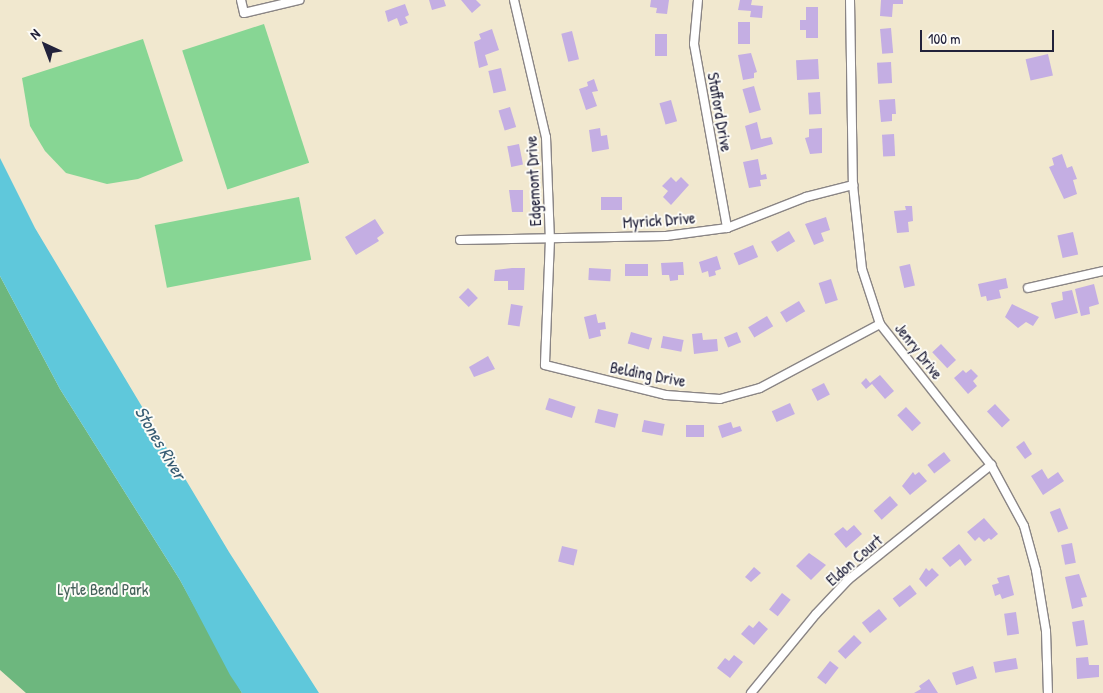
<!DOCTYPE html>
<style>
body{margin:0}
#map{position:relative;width:1103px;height:693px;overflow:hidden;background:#f1e8cf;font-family:"Patrick Hand",sans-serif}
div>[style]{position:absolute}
.green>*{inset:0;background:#87d694;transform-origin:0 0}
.forest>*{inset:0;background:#6db77e}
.water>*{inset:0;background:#5fc8db}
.building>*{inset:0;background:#c4aee3;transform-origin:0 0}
.roads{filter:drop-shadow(1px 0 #8a8585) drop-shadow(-1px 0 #8a8585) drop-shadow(0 1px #8a8585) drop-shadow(0 -1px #8a8585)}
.minor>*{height:8px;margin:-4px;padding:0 4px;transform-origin:4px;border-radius:4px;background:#fff}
span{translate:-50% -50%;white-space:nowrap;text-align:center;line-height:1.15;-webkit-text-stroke:4px #fdfcf7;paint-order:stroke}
.street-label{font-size:16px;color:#22223b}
.park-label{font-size:16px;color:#45615a}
.water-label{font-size:18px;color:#375c73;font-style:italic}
.north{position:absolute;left:20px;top:20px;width:50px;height:50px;-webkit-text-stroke:4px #fdfcf7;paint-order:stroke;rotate:317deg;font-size:14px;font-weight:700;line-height:20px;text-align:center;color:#22223b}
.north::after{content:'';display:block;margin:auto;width:18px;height:22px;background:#22223b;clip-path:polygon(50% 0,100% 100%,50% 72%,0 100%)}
.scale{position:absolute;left:920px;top:30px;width:134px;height:22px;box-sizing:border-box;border:2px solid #22223b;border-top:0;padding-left:6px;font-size:15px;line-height:18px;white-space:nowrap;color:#22223b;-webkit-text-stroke:4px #fdfcf7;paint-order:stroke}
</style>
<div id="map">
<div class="green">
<div style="left:264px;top:24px;width:146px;height:86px;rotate:72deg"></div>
<div style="clip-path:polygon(143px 39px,183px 161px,138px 179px,107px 184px,66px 173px,45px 151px,30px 126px,22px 78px)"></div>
<div style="left:299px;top:197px;width:64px;height:147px;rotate:79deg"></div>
</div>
<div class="forest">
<div style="clip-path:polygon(0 276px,60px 389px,180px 580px,242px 693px,26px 693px,0 670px)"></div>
</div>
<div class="water">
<div style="clip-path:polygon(0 158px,35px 228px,229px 552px,319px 693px,242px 693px,230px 675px,180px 580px,60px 389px,0 276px)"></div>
</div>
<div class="building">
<div style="clip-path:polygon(429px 0,444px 0,446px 6px,432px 10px)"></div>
<div style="clip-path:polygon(461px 0,476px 0,481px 5px,472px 13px)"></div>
<div style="clip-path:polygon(651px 0,669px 0,667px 14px,656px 13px,657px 8px,650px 7px)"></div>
<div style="clip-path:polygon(740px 0,752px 0,751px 5px,763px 6px,762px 18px,750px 17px,751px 11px,738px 10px)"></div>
<div style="clip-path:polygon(881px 0,903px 0,903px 4px,893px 4px,892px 17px,880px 16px)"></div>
<div style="clip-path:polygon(405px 4px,409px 15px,405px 17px,408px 23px,400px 26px,397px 18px,388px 22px,385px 11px)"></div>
<div style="clip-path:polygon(806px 7px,818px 7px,818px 38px,806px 38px,806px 30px,800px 30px,800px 20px,806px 20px)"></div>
<div style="left:750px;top:22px;width:22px;height:12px;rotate:90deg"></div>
<div style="left:891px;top:28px;width:25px;height:11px;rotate:85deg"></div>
<div style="clip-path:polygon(492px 29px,499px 50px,485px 55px,488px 65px,479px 68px,474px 42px,481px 39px,479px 34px)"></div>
<div style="left:572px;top:31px;width:29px;height:11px;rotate:76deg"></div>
<div style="left:655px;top:34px;width:12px;height:22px"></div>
<div style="clip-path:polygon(751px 53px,757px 72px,754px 73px,754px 78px,743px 80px,738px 55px)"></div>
<div style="left:1048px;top:54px;width:22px;height:23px;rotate:77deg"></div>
<div style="left:818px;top:59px;width:20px;height:22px;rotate:87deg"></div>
<div style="left:891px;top:62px;width:21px;height:14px;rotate:87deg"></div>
<div style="left:501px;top:68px;width:23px;height:13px;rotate:77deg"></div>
<div style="clip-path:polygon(594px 79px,598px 91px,592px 92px,597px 106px,586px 110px,579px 89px,588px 86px,587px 82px)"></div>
<div style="left:754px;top:86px;width:25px;height:12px;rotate:74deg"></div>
<div style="left:820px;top:92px;width:22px;height:12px;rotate:87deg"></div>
<div style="clip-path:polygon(895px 99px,896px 114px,892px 114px,892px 121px,881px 122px,879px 100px)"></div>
<div style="left:671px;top:100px;width:22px;height:12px;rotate:74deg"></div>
<div style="left:510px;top:107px;width:21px;height:12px;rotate:73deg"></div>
<div style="clip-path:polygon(757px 122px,761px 139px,771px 137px,773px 144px,751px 150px,745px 126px)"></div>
<div style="clip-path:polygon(600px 128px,601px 136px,607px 135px,609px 149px,592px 152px,589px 130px)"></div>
<div style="clip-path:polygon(822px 128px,822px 153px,810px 154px,805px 138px,809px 137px,809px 129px)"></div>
<div style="left:894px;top:134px;width:22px;height:12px;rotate:87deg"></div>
<div style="left:519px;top:144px;width:21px;height:12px;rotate:79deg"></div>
<div style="clip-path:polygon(1062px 154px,1067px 168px,1072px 166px,1077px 179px,1073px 180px,1077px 194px,1064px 199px,1049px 167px,1054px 165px,1052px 158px)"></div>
<div style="clip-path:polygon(758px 159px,761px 175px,766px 174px,767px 179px,760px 180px,761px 186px,749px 188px,743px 162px)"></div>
<div style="clip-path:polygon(671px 177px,676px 182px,681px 177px,689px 185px,671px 205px,663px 197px,668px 191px,662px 186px)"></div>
<div style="clip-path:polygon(509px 190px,523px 190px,523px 212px,512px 212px)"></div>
<div style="left:601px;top:197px;width:21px;height:13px"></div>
<div style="clip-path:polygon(905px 206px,912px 206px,913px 221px,908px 222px,909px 232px,897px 233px,894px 211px,906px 210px)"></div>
<div style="clip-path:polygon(826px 217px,830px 230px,821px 233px,824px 241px,814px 245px,805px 224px)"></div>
<div style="clip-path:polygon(375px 219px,384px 233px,377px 238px,379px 241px,356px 255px,345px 237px)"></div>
<div style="left:789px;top:231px;width:12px;height:21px;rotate:59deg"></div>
<div style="left:1073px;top:232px;width:23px;height:16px;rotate:77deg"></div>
<div style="left:753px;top:245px;width:13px;height:21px;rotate:67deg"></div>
<div style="clip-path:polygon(717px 256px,721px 269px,715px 271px,716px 275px,709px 277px,708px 271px,702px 273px,699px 262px)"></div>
<div style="clip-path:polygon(683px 262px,684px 275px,678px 275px,678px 280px,670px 281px,669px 275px,662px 275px,661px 263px)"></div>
<div style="left:625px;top:264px;width:23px;height:12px"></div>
<div style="left:910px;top:264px;width:22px;height:11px;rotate:77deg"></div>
<div style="clip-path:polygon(512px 268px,525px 268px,524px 290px,508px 290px,508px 281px,494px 281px,495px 270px)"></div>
<div style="left:589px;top:268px;width:22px;height:12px;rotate:3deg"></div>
<div style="clip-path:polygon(1006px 278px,1008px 288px,999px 290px,1001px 298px,987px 301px,986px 296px,981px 297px,978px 284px)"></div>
<div style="left:831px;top:279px;width:22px;height:13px;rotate:72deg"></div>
<div style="clip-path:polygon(1094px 284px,1099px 304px,1089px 307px,1090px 314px,1081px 316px,1075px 289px)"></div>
<div style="left:468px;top:288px;width:14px;height:13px;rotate:45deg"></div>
<div style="clip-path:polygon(1072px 290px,1078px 313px,1055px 319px,1051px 303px,1063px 300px,1062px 292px)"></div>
<div style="left:799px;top:301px;width:12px;height:22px;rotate:59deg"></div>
<div style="left:511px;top:304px;width:12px;height:21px;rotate:9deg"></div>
<div style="clip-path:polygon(1012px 304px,1039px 317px,1033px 326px,1026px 322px,1018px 328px,1005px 317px)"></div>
<div style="clip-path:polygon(596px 314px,598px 323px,605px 322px,606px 329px,600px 330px,601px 336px,589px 339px,584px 317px)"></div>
<div style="left:767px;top:316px;width:12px;height:22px;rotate:59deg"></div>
<div style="left:631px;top:332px;width:22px;height:12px;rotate:16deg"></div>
<div style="left:737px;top:332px;width:11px;height:14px;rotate:68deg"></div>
<div style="clip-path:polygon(702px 333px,703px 340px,717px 339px,718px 351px,694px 354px,692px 334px)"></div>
<div style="left:663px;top:336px;width:21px;height:12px;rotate:11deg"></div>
<div style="left:941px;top:344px;width:22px;height:12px;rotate:47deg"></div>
<div style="clip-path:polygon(488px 356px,495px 369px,474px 377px,469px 367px)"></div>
<div style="clip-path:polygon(971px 369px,978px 376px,973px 381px,977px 386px,968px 394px,954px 378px,963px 370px,966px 373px)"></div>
<div style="clip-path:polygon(880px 375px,894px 391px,885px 399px,872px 384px,866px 389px,861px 383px,866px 378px,870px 383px)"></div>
<div style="left:824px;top:383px;width:13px;height:14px;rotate:63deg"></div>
<div style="left:549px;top:398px;width:28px;height:12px;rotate:18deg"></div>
<div style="left:790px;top:403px;width:12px;height:20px;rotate:66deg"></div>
<div style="left:995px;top:404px;width:22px;height:11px;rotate:47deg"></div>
<div style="left:906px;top:407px;width:22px;height:12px;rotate:47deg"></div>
<div style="left:598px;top:409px;width:21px;height:14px;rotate:14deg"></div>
<div style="left:644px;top:420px;width:21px;height:12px;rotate:11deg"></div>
<div style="clip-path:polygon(731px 422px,733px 428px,740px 426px,742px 431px,722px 438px,718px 426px)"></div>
<div style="left:686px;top:425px;width:18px;height:12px"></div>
<div style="clip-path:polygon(1024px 441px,1032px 454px,1025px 459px,1016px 447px)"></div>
<div style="left:944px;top:452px;width:11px;height:21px;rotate:52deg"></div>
<div style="clip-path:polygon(1042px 469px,1048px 479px,1058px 472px,1064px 481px,1043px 495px,1031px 476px)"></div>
<div style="clip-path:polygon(913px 472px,915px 475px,919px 472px,927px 481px,910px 495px,902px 486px)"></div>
<div style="left:890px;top:496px;width:12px;height:22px;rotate:48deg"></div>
<div style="left:1060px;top:508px;width:22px;height:11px;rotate:68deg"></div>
<div style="clip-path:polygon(984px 518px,998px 534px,991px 540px,989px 538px,984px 542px,979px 537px,975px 541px,967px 532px)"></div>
<div style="clip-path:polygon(854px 525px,862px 534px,846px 548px,834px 534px,843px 527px,847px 531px)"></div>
<div style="left:1072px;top:543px;width:20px;height:11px;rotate:79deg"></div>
<div style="clip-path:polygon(959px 544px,972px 560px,965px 566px,960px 559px,950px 567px,942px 558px)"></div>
<div style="left:562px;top:546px;width:16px;height:16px;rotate:14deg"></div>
<div style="clip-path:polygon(809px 553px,826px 565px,811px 580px,796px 566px)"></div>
<div style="clip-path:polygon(754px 567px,761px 573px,751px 582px,745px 577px)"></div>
<div style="clip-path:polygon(926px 568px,929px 571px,932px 568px,939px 575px,926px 587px,919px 579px)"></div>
<div style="clip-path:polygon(1079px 574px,1087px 597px,1081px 598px,1083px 606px,1072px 609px,1065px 577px)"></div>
<div style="clip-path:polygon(1009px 575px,1014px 595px,1002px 599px,1000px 594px,995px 596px,992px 585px,999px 583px,997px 578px)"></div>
<div style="left:910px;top:585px;width:11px;height:22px;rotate:52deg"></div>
<div style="left:782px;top:593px;width:11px;height:21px;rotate:38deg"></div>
<div style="left:879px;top:609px;width:13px;height:22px;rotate:51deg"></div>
<div style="left:1016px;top:612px;width:22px;height:12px;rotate:82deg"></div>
<div style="left:1084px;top:620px;width:25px;height:12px;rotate:81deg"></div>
<div style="clip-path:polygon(759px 621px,768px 629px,754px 645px,741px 634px,749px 625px,753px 628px)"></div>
<div style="left:854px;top:635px;width:11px;height:23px;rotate:45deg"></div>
<div style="clip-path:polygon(734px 655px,743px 662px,730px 678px,717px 668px,725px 658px,729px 661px)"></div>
<div style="clip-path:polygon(1088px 657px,1089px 665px,1099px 665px,1099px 677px,1077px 679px,1076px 658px)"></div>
<div style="left:1016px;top:658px;width:11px;height:23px;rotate:80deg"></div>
<div style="left:830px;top:661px;width:11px;height:21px;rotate:38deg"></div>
<div style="left:973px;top:666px;width:13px;height:22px;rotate:72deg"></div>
<div style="clip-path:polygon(929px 679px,938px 693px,914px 693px,921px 689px,919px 686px)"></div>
</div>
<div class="roads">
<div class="minor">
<div style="left:241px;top:0;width:13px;rotate:77deg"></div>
<div style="left:244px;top:13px;width:57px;rotate:-13.3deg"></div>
<div style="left:514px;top:0;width:141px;rotate:76.9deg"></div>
<div style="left:546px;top:137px;width:102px;rotate:87.8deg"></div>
<div style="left:550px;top:239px;width:126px;rotate:92.3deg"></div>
<div style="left:545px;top:365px;width:125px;rotate:13.9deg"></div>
<div style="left:666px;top:395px;width:54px;rotate:4.2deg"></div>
<div style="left:720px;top:399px;width:41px;rotate:-15.4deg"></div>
<div style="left:760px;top:388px;width:136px;rotate:-28.1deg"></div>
<div style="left:698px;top:0;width:44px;rotate:95.2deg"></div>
<div style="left:694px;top:44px;width:187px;rotate:79.8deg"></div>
<div style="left:850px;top:0;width:185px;rotate:89.1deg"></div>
<div style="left:853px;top:185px;width:84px;rotate:83.9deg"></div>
<div style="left:862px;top:269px;width:58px;rotate:71.9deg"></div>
<div style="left:880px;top:324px;width:179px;rotate:51.8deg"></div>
<div style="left:991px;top:465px;width:69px;rotate:61.6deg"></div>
<div style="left:1024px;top:526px;width:46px;rotate:74.7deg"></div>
<div style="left:1036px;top:570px;width:62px;rotate:80.7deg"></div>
<div style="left:1046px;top:631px;width:62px;rotate:88.2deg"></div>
<div style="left:460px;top:240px;width:206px;rotate:-1.1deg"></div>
<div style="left:666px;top:236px;width:62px;rotate:-7.5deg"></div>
<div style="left:727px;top:228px;width:85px;rotate:-21.4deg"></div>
<div style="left:806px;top:197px;width:49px;rotate:-14.3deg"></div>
<div style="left:1028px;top:288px;width:77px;rotate:-12.8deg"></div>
<div style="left:751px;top:693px;width:102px;rotate:-50.6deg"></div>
<div style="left:816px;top:614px;width:47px;rotate:-46.7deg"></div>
<div style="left:848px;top:580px;width:184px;rotate:-38.8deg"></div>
</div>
</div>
<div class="street-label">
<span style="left:720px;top:112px;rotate:80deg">Stafford Drive</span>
<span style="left:533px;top:181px;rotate:-93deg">Edgemont Drive</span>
<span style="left:659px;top:220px;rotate:-4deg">Myrick Drive</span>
<span style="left:919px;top:351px;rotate:52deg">Jenry Drive</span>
<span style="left:648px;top:374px;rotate:11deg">Belding Drive</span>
<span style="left:854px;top:560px;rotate:-41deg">Eldon Court</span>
</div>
<div class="park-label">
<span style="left:103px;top:589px">Lytle Bend Park</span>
</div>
<div class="water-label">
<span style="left:160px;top:443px;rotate:59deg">Stones River</span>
</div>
<div class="north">N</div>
<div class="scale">100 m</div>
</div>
